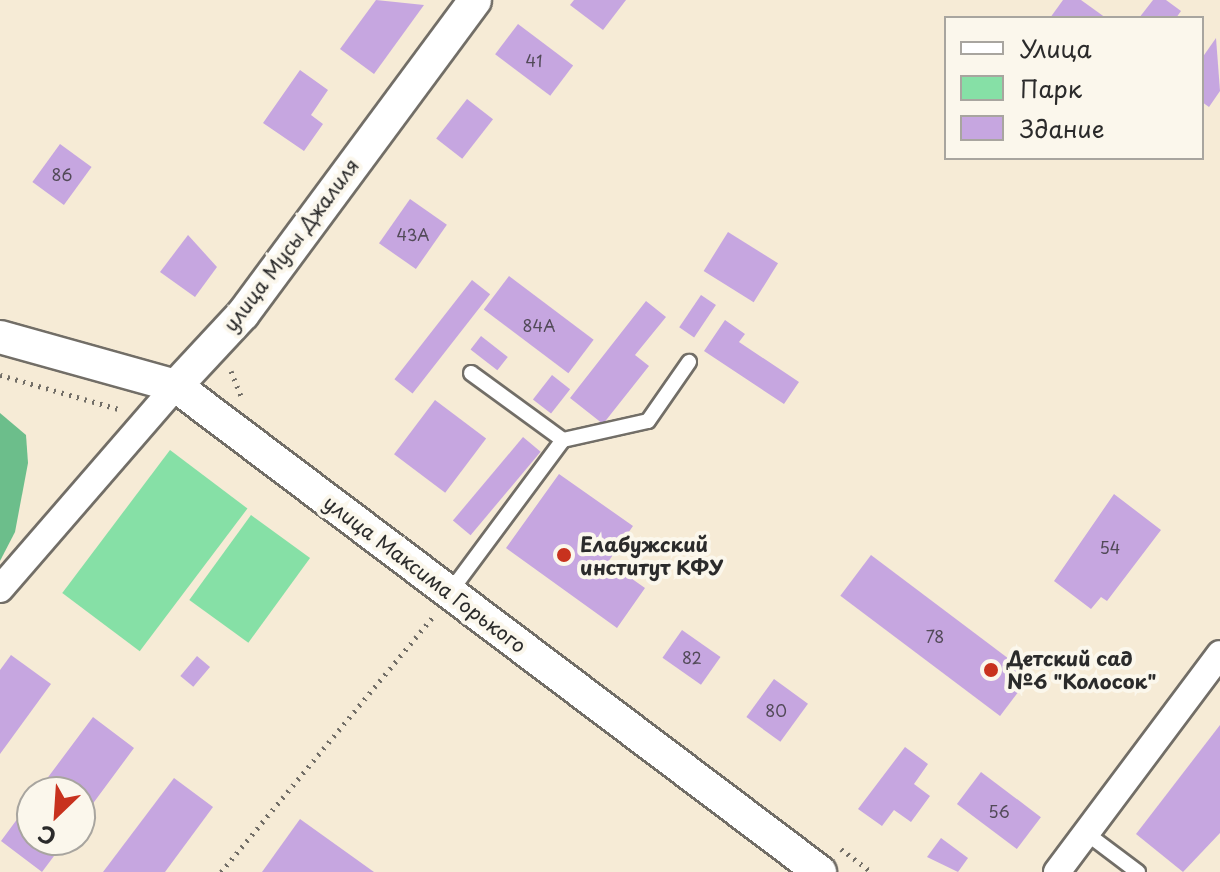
<!DOCTYPE html>
<meta charset="utf-8">
<style>
body{margin:0}
#map{position:relative;width:1220px;height:872px;overflow:hidden;background:#f6ebd6;font-family:"Playpen Sans",sans-serif}
div>[style]{position:absolute}
.green>*{inset:0;background:#86e0a6;transform-origin:0 0}
.forest>*{inset:0;background:#6cbe8b}
.building>*{inset:0;background:#c6a6e0;transform-origin:0 0}
.path>*{height:5px;margin-top:-2.5px;transform-origin:0;background:repeating-linear-gradient(90deg,#726e67 0 2px,transparent 0 8px)}
.roads{filter:drop-shadow(2px 0 #726e67) drop-shadow(-2px 0 #726e67) drop-shadow(0 2px #726e67) drop-shadow(0 -2px #726e67)}
.service>*{height:14px;margin:-7px;padding:0 7px;transform-origin:7px;border-radius:7px;background:#fff}
.minor>*{height:26px;margin:-13px;padding:0 13px;transform-origin:13px;border-radius:13px;background:#fff}
.tertiary>*{height:32px;margin:-16px;padding:0 16px;transform-origin:16px;border-radius:16px;background:#fff}
.dots>*{width:22px;height:22px;translate:-50% -50%;box-sizing:border-box;border:4px solid #fbf7ec;border-radius:50%}
span{translate:-50% -50%;white-space:nowrap;text-align:center;line-height:1.15;-webkit-text-stroke:8px #fbf7ec;paint-order:stroke}
.number-label{font-size:16px;color:#524a58}
.number-label span{-webkit-text-stroke-width:0}
.street-label{font-size:20px;color:#2b2b2b}
.poi-label{font-size:20px;color:#2b2b2b;font-weight:700}
.left{translate:0 -50%;text-align:left}
.legend{position:absolute;left:944px;top:16px;width:260px;height:144px;box-sizing:border-box;background:#fbf7ec;border:2px solid #a8a59f;margin:0;padding:10px 14px;list-style:none;font-size:24px;color:#2b2b2b}
.legend li{display:flex;align-items:center;gap:16px;height:40px}
.legend b{width:40px;border:2px solid #a8a59f}
.north{position:absolute;left:16px;top:776px;width:80px;height:80px;box-sizing:border-box;background:#fbf7ec;border:2px solid #a8a59f;border-radius:50%;rotate:205deg;font-size:22px;font-weight:700;line-height:32px;text-align:center;color:#2b2b2b}
.north::after{content:'';display:block;margin:auto;width:28px;height:36px;background:#c8321e;clip-path:polygon(50% 0,100% 100%,50% 72%,0 100%)}
</style>
<div id="map">
<div class="green">
<div style="left:170px;top:450px;width:97px;height:179px;rotate:37deg"></div>
<div style="left:251px;top:515px;width:73px;height:105px;rotate:36deg"></div>
</div>
<div class="forest">
<div style="clip-path:polygon(0 413px,26px 435px,28px 463px,15px 532px,0 561px)"></div>
</div>
<div class="building">
<div style="clip-path:polygon(376px 0,424px 5px,374px 74px,340px 49px)"></div>
<div style="clip-path:polygon(574px 0,626px 0,603px 30px,570px 5px)"></div>
<div style="clip-path:polygon(1063px 0,1081px 0,1106px 18px,1050px 18px)"></div>
<div style="clip-path:polygon(1153px 0,1166px 0,1181px 11px,1176px 18px,1139px 18px)"></div>
<div style="left:518px;top:24px;width:69px;height:38px;rotate:37deg"></div>
<div style="clip-path:polygon(1216px 38px,1220px 91px,1209px 107px,1202px 102px,1202px 58px)"></div>
<div style="clip-path:polygon(300px 70px,328px 90px,311px 115px,323px 124px,304px 151px,263px 123px)"></div>
<div style="left:467px;top:99px;width:33px;height:50px;rotate:38deg"></div>
<div style="left:60px;top:144px;width:39px;height:47px;rotate:36deg"></div>
<div style="left:410px;top:199px;width:45px;height:54px;rotate:35deg"></div>
<div style="left:728px;top:232px;width:59px;height:46px;rotate:32deg"></div>
<div style="clip-path:polygon(188px 235px,217px 267px,195px 297px,160px 272px)"></div>
<div style="left:509px;top:276px;width:106px;height:42px;rotate:37deg"></div>
<div style="left:472px;top:280px;width:23px;height:126px;rotate:38deg"></div>
<div style="left:701px;top:295px;width:18px;height:39px;rotate:34deg"></div>
<div style="clip-path:polygon(646px 301px,666px 317px,635px 355px,649px 366px,603px 424px,570px 398px)"></div>
<div style="clip-path:polygon(725px 320px,745px 334px,739px 342px,799px 382px,784px 404px,704px 351px)"></div>
<div style="left:481px;top:336px;width:34px;height:17px;rotate:38deg"></div>
<div style="left:552px;top:375px;width:23px;height:31px;rotate:38deg"></div>
<div style="left:435px;top:400px;width:64px;height:68px;rotate:37deg"></div>
<div style="left:523px;top:437px;width:23px;height:109px;rotate:40deg"></div>
<div style="clip-path:polygon(559px 474px,633px 526px,608px 562px,645px 588px,617px 628px,506px 548px)"></div>
<div style="clip-path:polygon(1114px 494px,1161px 530px,1107px 601px,1101px 597px,1091px 609px,1054px 581px)"></div>
<div style="left:871px;top:555px;width:200px;height:51px;rotate:37deg"></div>
<div style="left:682px;top:630px;width:47px;height:34px;rotate:35deg"></div>
<div style="clip-path:polygon(11px 655px,51px 684px,0 754px,0 670px)"></div>
<div style="left:197px;top:656px;width:17px;height:26px;rotate:40deg"></div>
<div style="left:774px;top:679px;width:42px;height:47px;rotate:36deg"></div>
<div style="clip-path:polygon(93px 717px,134px 748px,80px 821px,80px 792px,37px 792px)"></div>
<div style="clip-path:polygon(1220px 725px,1220px 833px,1183px 872px,1136px 834px)"></div>
<div style="clip-path:polygon(905px 747px,928px 764px,914px 784px,930px 796px,911px 822px,894px 810px,882px 826px,858px 809px)"></div>
<div style="left:981px;top:772px;width:75px;height:40px;rotate:37deg"></div>
<div style="clip-path:polygon(174px 778px,213px 807px,165px 872px,103px 872px)"></div>
<div style="clip-path:polygon(32px 799px,32px 840px,66px 840px,42px 872px,1px 841px)"></div>
<div style="clip-path:polygon(300px 819px,374px 872px,262px 872px)"></div>
<div style="clip-path:polygon(941px 838px,968px 858px,958px 872px,927px 857px)"></div>
</div>
<div class="path">
<div style="left:231px;top:371px;width:29px;rotate:68deg"></div>
<div style="left:0;top:375px;width:127px;rotate:16deg"></div>
<div style="left:841px;top:849px;width:39px;rotate:37deg"></div>
<div style="left:221px;top:872px;width:332px;rotate:-50.3deg"></div>
</div>
<div class="roads">
<div class="service">
<div style="left:471px;top:373px;width:114px;rotate:36.1deg"></div>
<div style="left:450px;top:592px;width:189px;rotate:-53.4deg"></div>
<div style="left:563px;top:440px;width:87px;rotate:-12.6deg"></div>
<div style="left:648px;top:421px;width:72px;rotate:-55.2deg"></div>
<div style="left:1086px;top:833px;width:65px;rotate:36.9deg"></div>
</div>
<div class="minor">
<div style="left:0;top:589px;width:269px;rotate:-49.1deg"></div>
<div style="left:1057px;top:872px;width:272px;rotate:-53.2deg"></div>
</div>
<div class="tertiary">
<div style="left:0;top:337px;width:183px;rotate:15.6deg"></div>
<div style="left:176px;top:386px;width:807px;rotate:37.04deg"></div>
<div style="left:176px;top:386px;width:98px;rotate:-47.1deg"></div>
<div style="left:243px;top:314px;width:390px;rotate:-53.5deg"></div>
</div>
</div>
<div class="dots">
<div style="left:564px;top:555px;background:#c8321e"></div>
<div style="left:991px;top:670px;background:#c8321e"></div>
</div>
<div class="number-label">
<span style="left:534px;top:60px">41</span>
<span style="left:62px;top:174px">86</span>
<span style="left:413px;top:234px">43А</span>
<span style="left:539px;top:325px">84А</span>
<span style="left:1110px;top:547px">54</span>
<span style="left:935px;top:636px">78</span>
<span style="left:692px;top:657px">82</span>
<span style="left:776px;top:710px">80</span>
<span style="left:999px;top:811px">56</span>
</div>
<div class="street-label">
<span style="left:291px;top:245px;rotate:-53deg">улица Мусы Джалиля</span>
<span style="left:425px;top:574px;rotate:37deg">улица Максима Горького</span>
</div>
<div class="poi-label">
<span class="left" style="left:580px;top:556px">Елабужский<br>институт КФУ</span>
<span class="left" style="left:1007px;top:670px">Детский сад<br>№6 "Колосок"</span>
</div>
<ul class="legend">
<li><b style="height:10px;background:#fff"></b>Улица</li>
<li><b style="height:22px;background:#86e0a6"></b>Парк</li>
<li><b style="height:22px;background:#c6a6e0"></b>Здание</li>
</ul>
<div class="north">С</div>
</div>
